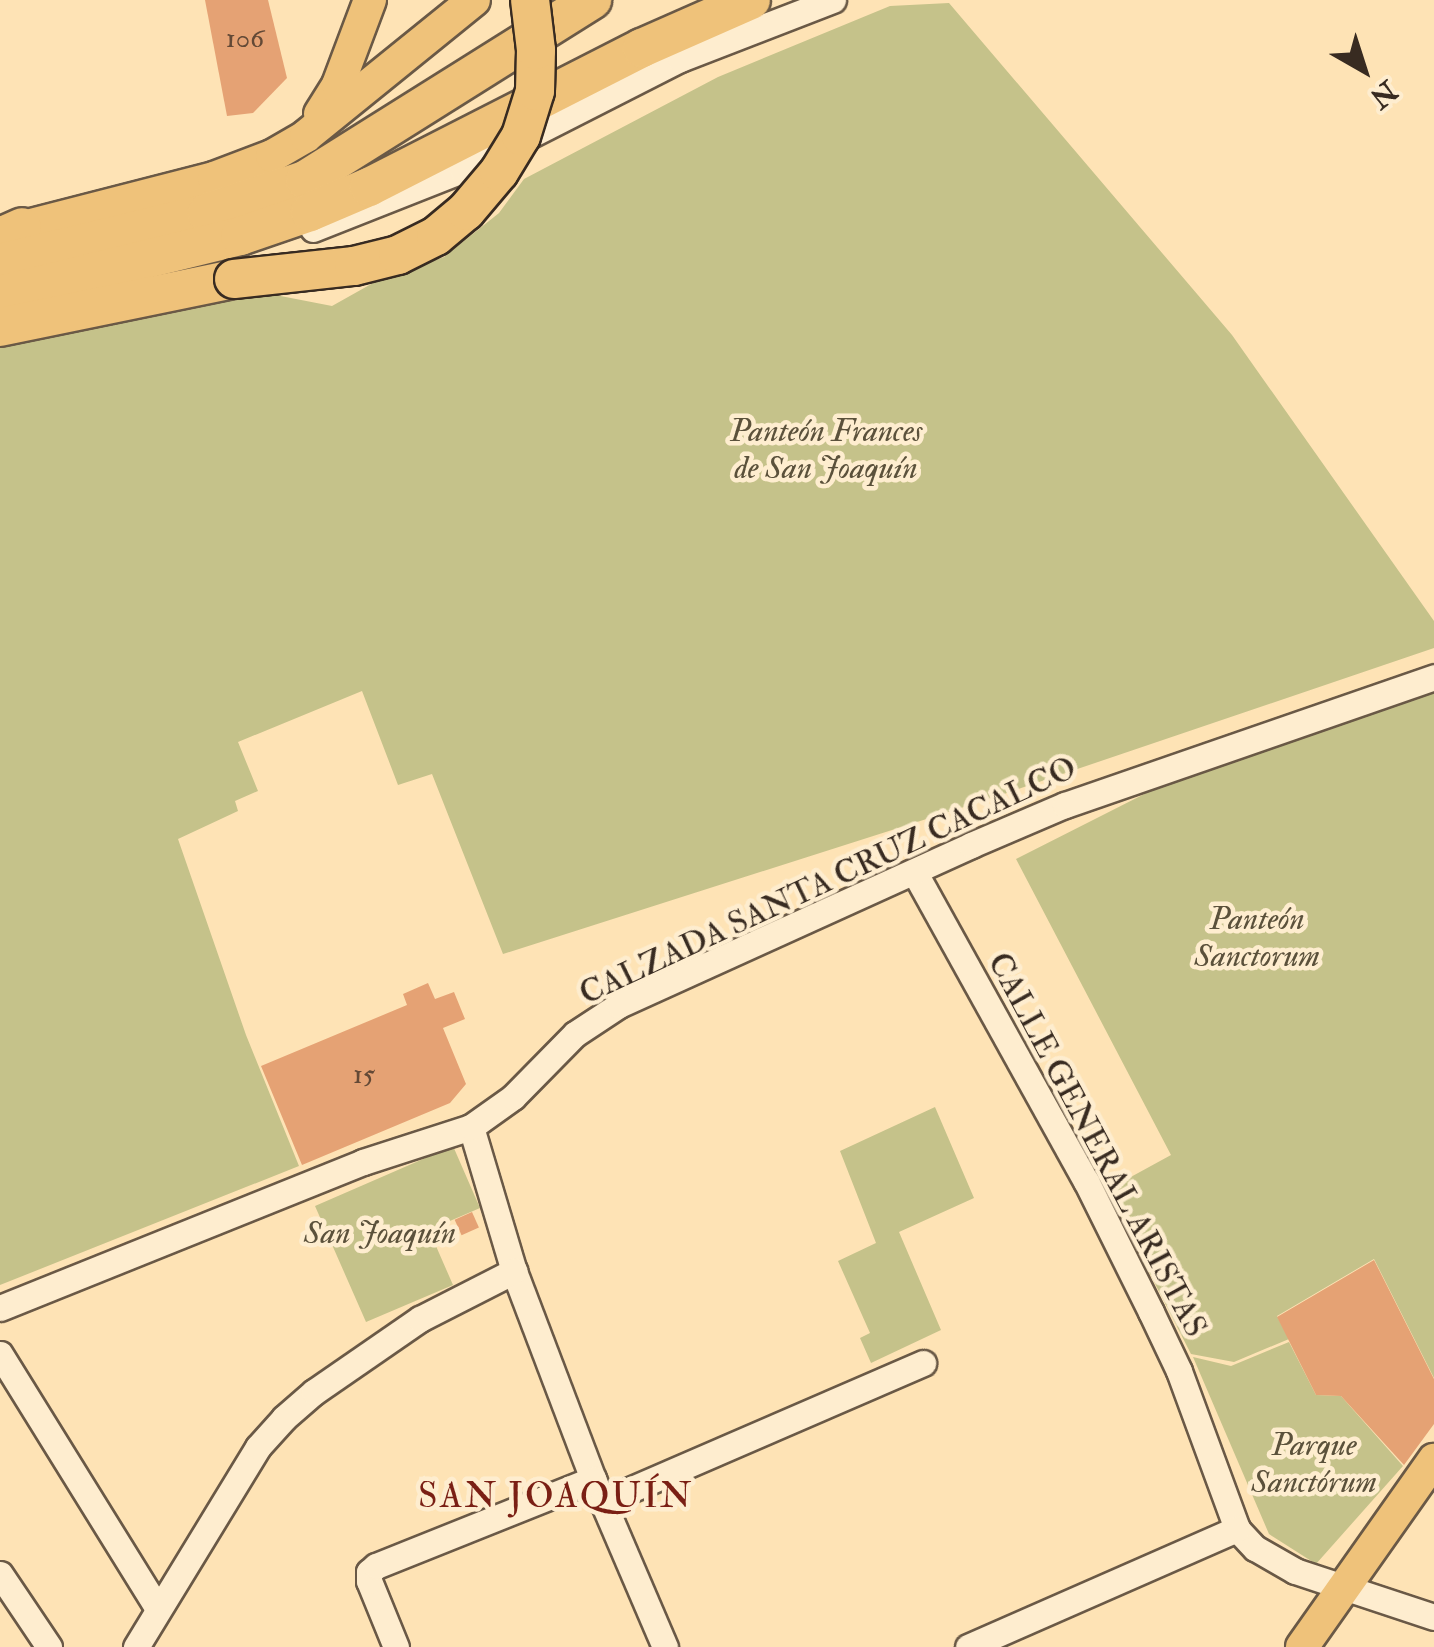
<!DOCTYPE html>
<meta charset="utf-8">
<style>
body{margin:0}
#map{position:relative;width:1434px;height:1647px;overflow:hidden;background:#fee3b5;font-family:"IM FELL Double Pica",serif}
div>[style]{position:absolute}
.green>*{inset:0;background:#c5c28a}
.building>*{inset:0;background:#e5a274;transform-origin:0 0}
.roads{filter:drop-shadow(2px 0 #6a5946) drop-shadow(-2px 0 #6a5946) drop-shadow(0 2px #6a5946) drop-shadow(0 -2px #6a5946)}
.minor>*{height:25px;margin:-12.5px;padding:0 12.5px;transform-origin:12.5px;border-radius:12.5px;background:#feedcf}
.major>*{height:32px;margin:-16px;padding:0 16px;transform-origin:16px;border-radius:16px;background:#efc27a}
.highway>*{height:38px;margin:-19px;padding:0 19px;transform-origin:19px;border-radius:19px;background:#efc27a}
.bridges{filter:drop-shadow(2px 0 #382b21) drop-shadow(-2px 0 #382b21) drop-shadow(0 2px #382b21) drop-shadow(0 -2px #382b21)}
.highway-bridge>*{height:38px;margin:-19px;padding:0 19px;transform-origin:19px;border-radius:19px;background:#efc27a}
span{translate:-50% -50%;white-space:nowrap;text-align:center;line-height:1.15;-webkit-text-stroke:9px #feedcf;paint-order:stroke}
.number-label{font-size:28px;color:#634936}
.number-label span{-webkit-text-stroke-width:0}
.park-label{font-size:32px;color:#5b513b;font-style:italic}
.street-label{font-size:32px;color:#382b21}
.neighbourhood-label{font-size:35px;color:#7a1f14;letter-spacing:2.5px}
.north{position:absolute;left:1314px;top:20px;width:100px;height:100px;-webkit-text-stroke:8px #feedcf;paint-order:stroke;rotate:141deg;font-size:28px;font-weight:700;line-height:40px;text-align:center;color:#382b21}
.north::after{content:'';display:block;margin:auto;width:35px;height:45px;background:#382b21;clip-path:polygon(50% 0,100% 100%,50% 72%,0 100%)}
</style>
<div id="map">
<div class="green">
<div style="clip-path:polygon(949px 3px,1232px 335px,1434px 621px,1434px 648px,986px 800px,503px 954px,432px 774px,398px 785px,362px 691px,238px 742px,258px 791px,235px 801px,238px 811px,178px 839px,246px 1035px,299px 1166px,0 1285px,0 343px,260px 292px,332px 306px,373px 283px,444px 257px,499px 213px,524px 179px,718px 77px,890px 6px)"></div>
<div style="clip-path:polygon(1434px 691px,1434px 1378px,1374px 1259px,1277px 1316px,1289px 1339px,1234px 1362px,1191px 1354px,1107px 1190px,1171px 1155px,1016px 859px,1176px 778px)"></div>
<div style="clip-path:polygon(935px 1107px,974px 1198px,899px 1232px,941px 1330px,871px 1363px,860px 1338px,870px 1333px,838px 1261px,876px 1243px,840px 1151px)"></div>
<div style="clip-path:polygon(453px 1146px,480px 1208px,429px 1230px,453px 1285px,366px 1322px,315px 1206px)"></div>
<div style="clip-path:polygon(1289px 1342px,1316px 1395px,1341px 1396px,1403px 1466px,1316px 1564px,1269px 1534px,1193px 1357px,1231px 1366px)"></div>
</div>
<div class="building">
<div style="clip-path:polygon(205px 0,268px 0,287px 78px,253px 113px,227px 116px)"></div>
<div style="clip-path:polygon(428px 983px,435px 999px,454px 992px,465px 1019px,443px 1028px,466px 1084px,450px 1103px,302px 1165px,261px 1066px,407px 1005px,403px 994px)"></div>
<div style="left:472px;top:1212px;width:17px;height:19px;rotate:66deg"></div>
<div style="clip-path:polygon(1374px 1260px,1434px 1379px,1434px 1424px,1404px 1465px,1341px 1396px,1316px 1395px,1277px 1317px)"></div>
</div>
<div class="roads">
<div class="minor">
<div style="left:313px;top:229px;width:160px;rotate:-21.6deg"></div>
<div style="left:462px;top:170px;width:245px;rotate:-27deg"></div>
<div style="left:680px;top:59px;width:164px;rotate:-21.1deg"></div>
<div style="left:915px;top:873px;width:352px;rotate:61deg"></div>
<div style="left:1086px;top:1181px;width:146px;rotate:63.6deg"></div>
<div style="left:1151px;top:1312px;width:65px;rotate:64.6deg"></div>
<div style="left:1179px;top:1371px;width:168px;rotate:69.8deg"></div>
<div style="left:1237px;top:1529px;width:26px;rotate:47deg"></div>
<div style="left:1255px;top:1548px;width:46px;rotate:29.9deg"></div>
<div style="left:1295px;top:1571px;width:146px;rotate:18.3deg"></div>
<div style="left:471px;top:1127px;width:150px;rotate:73.4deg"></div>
<div style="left:514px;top:1271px;width:222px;rotate:69.2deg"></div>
<div style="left:593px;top:1479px;width:183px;rotate:66.8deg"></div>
<div style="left:0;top:1308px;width:391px;rotate:-21.9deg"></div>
<div style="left:363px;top:1162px;width:114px;rotate:-18deg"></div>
<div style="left:471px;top:1127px;width:52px;rotate:-35.5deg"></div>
<div style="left:513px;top:1097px;width:88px;rotate:-45.5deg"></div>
<div style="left:575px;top:1034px;width:53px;rotate:-33.4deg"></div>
<div style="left:619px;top:1005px;width:387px;rotate:-24.4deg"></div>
<div style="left:971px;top:845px;width:102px;rotate:-23.1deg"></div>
<div style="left:1065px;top:805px;width:391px;rotate:-19.1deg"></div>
<div style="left:0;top:1354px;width:300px;rotate:58.2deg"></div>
<div style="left:602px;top:1502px;width:350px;rotate:-23.4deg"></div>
<div style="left:0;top:1574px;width:88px;rotate:56.1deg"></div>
<div style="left:136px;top:1647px;width:234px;rotate:-58.6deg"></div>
<div style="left:258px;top:1447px;width:39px;rotate:-48deg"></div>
<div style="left:284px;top:1418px;width:40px;rotate:-41deg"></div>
<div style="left:314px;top:1392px;width:129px;rotate:-34.6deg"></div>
<div style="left:420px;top:1319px;width:106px;rotate:-27.1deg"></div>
<div style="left:396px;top:1647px;width:71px;rotate:-112.2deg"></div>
<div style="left:369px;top:1581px;width:9px;rotate:-90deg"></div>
<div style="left:369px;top:1572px;width:9px;rotate:-41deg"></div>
<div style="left:376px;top:1566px;width:234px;rotate:-21.8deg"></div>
<div style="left:968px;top:1647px;width:294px;rotate:-23.7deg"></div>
</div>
<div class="major">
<div style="left:320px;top:114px;width:34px;rotate:-58deg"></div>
<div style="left:338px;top:85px;width:91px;rotate:-69.4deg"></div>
<div style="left:0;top:233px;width:221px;rotate:-14.4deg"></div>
<div style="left:214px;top:178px;width:62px;rotate:-20.8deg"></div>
<div style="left:272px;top:156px;width:39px;rotate:-30deg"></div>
<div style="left:306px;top:136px;width:216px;rotate:-39deg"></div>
<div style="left:1302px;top:1647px;width:229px;rotate:-54.8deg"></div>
</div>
<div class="highway">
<div style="left:0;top:237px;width:24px;rotate:-24deg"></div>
<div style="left:0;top:263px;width:213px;rotate:-13.6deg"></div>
<div style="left:207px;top:213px;width:103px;rotate:-18.6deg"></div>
<div style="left:305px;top:180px;width:339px;rotate:-32.1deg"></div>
<div style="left:0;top:295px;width:247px;rotate:-13.8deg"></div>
<div style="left:240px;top:236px;width:74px;rotate:-18.9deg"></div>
<div style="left:310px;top:212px;width:64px;rotate:-23deg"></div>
<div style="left:369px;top:187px;width:306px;rotate:-27deg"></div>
<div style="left:642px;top:48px;width:119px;rotate:-23.8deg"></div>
<div style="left:0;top:327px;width:239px;rotate:-11.6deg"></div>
</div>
</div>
<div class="bridges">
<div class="highway-bridge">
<div style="left:234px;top:279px;width:121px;rotate:-6.2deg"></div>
<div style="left:354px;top:266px;width:45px;rotate:-14deg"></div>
<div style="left:398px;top:255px;width:42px;rotate:-26.6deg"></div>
<div style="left:436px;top:236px;width:39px;rotate:-40deg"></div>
<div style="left:466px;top:211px;width:51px;rotate:-49.8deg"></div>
<div style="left:499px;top:172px;width:42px;rotate:-58.6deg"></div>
<div style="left:521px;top:136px;width:47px;rotate:-72.7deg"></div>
<div style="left:535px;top:91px;width:41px;rotate:-88.6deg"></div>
<div style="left:536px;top:50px;width:50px;rotate:-96.8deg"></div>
</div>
</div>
<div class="number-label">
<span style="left:245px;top:39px">106</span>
<span style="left:364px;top:1075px">15</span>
</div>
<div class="park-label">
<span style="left:826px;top:450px">Panteón Frances<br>de San Joaquín</span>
<span style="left:1257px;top:938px">Panteón<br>Sanctorum</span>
<span style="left:380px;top:1233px">San Joaquín</span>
<span style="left:1314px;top:1464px">Parque<br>Sanctórum</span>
</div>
<div class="street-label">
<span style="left:828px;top:881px;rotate:-25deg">CALZADA SANTA CRUZ CACALCO</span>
<span style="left:1097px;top:1145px;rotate:62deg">CALLE GENERAL ARISTAS</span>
</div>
<div class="neighbourhood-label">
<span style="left:556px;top:1496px">SAN JOAQUÍN</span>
</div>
<div class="north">N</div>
</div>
